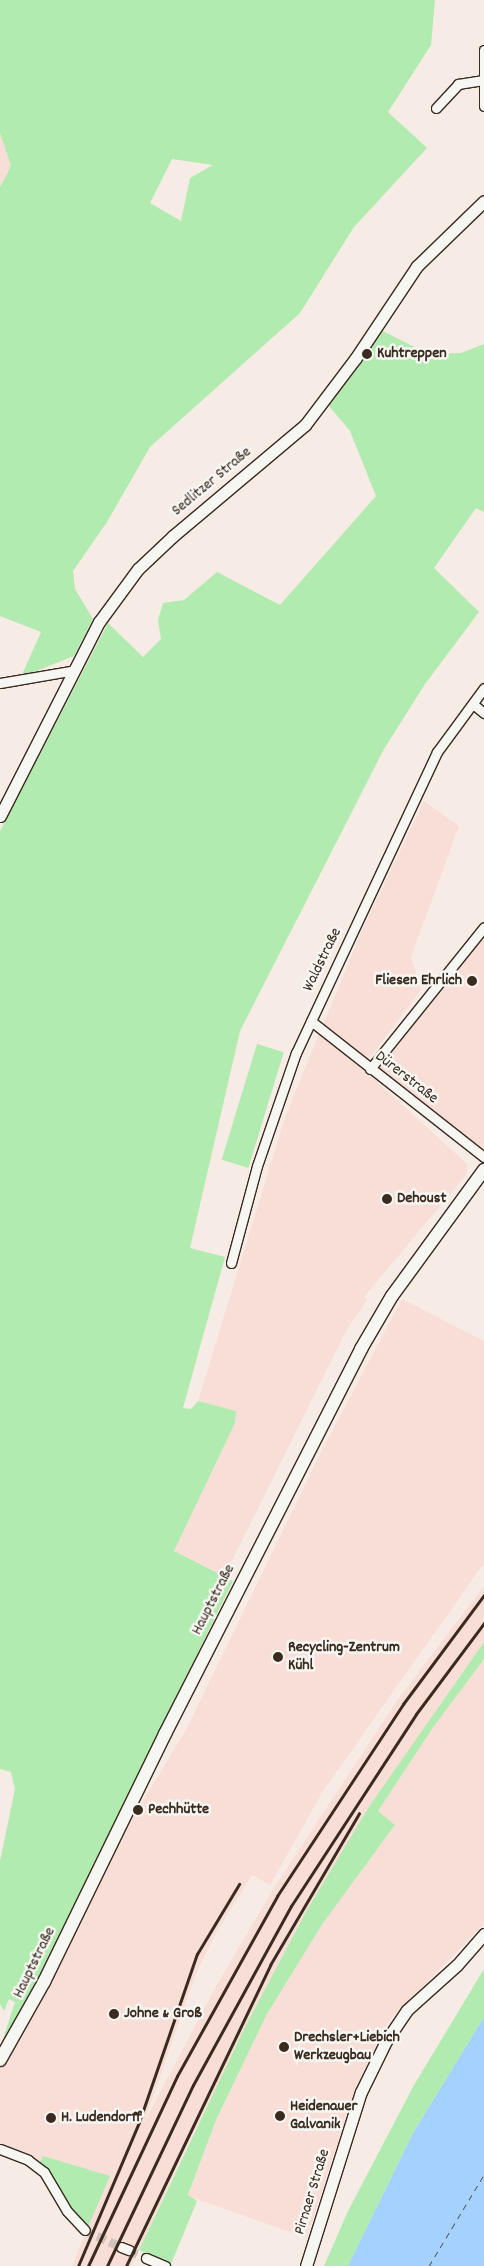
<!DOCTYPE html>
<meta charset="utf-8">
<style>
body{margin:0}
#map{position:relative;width:484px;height:2266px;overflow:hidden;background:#f7ebe6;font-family:Dekko,sans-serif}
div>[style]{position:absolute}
.built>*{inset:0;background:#f9ded8}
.green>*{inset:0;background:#b1ebaf;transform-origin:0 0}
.water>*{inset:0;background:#a4d1ff}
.ferry>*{height:1px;margin-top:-0.5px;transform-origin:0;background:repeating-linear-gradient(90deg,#555456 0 6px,transparent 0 11px)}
.minor-tunnel>*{height:9px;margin-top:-4.5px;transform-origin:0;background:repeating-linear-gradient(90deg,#d1c4be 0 9px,transparent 0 13.5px)}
.roads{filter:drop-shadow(1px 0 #3b2a1e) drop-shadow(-1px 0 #3b2a1e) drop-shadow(0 1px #3b2a1e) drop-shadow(0 -1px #3b2a1e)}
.minor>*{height:9px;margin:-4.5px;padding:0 4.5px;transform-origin:4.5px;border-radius:4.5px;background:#f6f6f2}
.tertiary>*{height:11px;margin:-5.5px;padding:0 5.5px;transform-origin:5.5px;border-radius:5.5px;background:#f6f6f2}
.secondary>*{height:12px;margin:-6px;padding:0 6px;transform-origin:6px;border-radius:6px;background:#f6f6f2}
.rail>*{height:3px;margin:-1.5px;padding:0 1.5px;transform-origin:1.5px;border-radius:1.5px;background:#3b2a1e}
.dots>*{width:14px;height:14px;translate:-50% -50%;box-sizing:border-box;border:2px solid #f6f6f2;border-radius:50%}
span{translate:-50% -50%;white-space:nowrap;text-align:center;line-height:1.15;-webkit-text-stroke:5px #f6f6f2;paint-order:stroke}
.poi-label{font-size:16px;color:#3b2a1e;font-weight:700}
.left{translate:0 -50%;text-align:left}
.right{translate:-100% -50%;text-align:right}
.street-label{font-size:16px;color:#3b2a1e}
</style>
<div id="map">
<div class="built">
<div style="clip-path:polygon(0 133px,11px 166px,0 187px)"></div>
<div style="clip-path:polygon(424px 801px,459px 826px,411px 957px,421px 990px,362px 1068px,467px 1164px,467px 1174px,364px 1297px,367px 1300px,346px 1331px,224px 1577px,174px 1551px,235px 1423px,236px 1411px,198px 1401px,285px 1117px,363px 928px)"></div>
<div style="clip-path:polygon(484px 934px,484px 1148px,468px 1140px,378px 1067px)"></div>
<div style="clip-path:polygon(402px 1299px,484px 1341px,484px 1563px,323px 1791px,270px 1885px,252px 1875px,217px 1931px,195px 1976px,144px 2123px,215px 1988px,272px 1891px,398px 1699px,484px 1586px,484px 1642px,370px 1805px,307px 1910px,184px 2152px,132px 2266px,72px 2266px,88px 2227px,68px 2205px,45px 2167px,0 2144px,0 2069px,28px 2025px,128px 1825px,186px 1730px,322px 1450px)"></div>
<div style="clip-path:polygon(484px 1659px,484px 1924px,388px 2022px,355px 2089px,307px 2238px,188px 2196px,216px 2120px,267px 2014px,323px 1923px,395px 1825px,378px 1811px,432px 1729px)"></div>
</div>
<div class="green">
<div style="clip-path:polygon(evenodd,0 0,435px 0,431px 45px,388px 112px,427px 148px,354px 227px,300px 313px,150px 447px,107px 522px,73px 571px,75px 589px,93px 619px,74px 656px,21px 677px,41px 632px,0 616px,0 187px,11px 166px,0 133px,0 0,172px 159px,213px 165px,190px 178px,181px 221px,150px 203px,172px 159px)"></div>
<div style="clip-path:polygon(379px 329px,428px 354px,461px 353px,484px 344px,484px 512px,476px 508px,434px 568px,479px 612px,425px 684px,384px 749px,240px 1031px,190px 1248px,225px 1257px,183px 1408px,191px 1409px,198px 1401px,236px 1411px,235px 1423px,174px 1551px,233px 1581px,24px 2007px,10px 2034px,3px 2039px,15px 2002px,9px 1999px,4px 2011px,0 2004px,0 1861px,15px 1789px,11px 1772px,0 1769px,0 831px,108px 623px,143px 657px,161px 639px,158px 620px,163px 603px,184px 600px,217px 572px,280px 605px,376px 496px,350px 431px,328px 405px)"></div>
<div style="left:257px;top:1044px;width:28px;height:121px;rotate:17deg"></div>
<div style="clip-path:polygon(484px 1642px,484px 1659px,432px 1729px,378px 1811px,395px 1825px,323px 1923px,267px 2014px,216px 2120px,188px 2195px,197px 2201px,171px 2264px,139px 2250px,245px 2027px,307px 1910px,370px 1805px)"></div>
<div style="clip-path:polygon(484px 1969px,484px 2017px,413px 2133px,348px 2266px,324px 2266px,348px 2211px,414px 2085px)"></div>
<div style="clip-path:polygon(43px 2156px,110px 2176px,88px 2227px,74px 2214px,40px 2162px)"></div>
</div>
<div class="water">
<div style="clip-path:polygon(484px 2017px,484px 2266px,348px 2266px,413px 2133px)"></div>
</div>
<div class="ferry">
<div style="left:429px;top:2266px;width:106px;rotate:-58.9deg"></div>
</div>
<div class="minor-tunnel">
<div style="left:85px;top:2230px;width:40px;rotate:25deg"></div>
<div style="left:129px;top:2250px;width:19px;rotate:25deg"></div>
</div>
<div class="roads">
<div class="minor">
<div style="left:484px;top:50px;width:56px;rotate:90deg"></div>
<div style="left:436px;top:108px;width:33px;rotate:-47deg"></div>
<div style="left:458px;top:84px;width:24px;rotate:-9deg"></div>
<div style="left:0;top:683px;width:76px;rotate:-9.8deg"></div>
<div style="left:473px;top:704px;width:14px;rotate:39deg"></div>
<div style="left:311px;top:1021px;width:220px;rotate:38.2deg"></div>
<div style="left:370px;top:1069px;width:182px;rotate:-51.2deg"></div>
<div style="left:231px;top:1263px;width:100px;rotate:-75deg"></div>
<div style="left:257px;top:1166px;width:120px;rotate:-71deg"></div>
<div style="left:296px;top:1053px;width:332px;rotate:-64.9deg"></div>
<div style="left:437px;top:752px;width:79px;rotate:-53.7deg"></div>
<div style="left:0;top:2149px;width:30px;rotate:21deg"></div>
<div style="left:28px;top:2160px;width:20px;rotate:37deg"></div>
<div style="left:44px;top:2172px;width:45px;rotate:59.5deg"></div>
<div style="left:67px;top:2211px;width:26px;rotate:47deg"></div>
<div style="left:121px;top:2247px;width:9px;rotate:21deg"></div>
<div style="left:146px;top:2258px;width:21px;rotate:23deg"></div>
</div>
<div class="tertiary">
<div style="left:0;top:816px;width:218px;rotate:-63deg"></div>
<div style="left:99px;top:622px;width:66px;rotate:-53.7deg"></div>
<div style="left:138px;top:569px;width:48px;rotate:-43.3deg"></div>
<div style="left:173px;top:536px;width:172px;rotate:-40.1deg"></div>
<div style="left:305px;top:425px;width:83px;rotate:-52.9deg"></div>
<div style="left:355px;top:359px;width:112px;rotate:-56.3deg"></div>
<div style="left:417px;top:266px;width:93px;rotate:-44.1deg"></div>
<div style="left:306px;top:2266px;width:182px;rotate:-72.5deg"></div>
<div style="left:361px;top:2092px;width:57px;rotate:-63.9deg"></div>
<div style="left:386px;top:2041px;width:37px;rotate:-56deg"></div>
<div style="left:407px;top:2010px;width:67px;rotate:-42deg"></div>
<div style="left:457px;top:1965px;width:41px;rotate:-48.9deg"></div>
</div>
<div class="secondary">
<div style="left:0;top:2060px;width:90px;rotate:-60.6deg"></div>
<div style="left:44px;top:1982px;width:276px;rotate:-64deg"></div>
<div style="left:165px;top:1734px;width:432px;rotate:-63deg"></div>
<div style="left:361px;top:1349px;width:61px;rotate:-59.7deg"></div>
<div style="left:392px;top:1296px;width:156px;rotate:-53.9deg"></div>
</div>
</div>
<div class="rail">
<div style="left:78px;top:2266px;width:156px;rotate:-67deg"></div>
<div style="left:139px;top:2122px;width:178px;rotate:-71deg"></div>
<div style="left:197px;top:1954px;width:82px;rotate:-59deg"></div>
<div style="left:88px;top:2266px;width:210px;rotate:-64.9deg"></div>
<div style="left:177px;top:2076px;width:206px;rotate:-60.9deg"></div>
<div style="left:277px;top:1896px;width:230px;rotate:-56.7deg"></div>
<div style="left:403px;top:1704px;width:136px;rotate:-53.4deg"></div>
<div style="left:107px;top:2266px;width:200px;rotate:-64.6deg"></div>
<div style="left:193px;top:2085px;width:204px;rotate:-61.3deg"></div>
<div style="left:291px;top:1906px;width:229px;rotate:-56.9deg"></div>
<div style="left:416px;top:1714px;width:114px;rotate:-53.2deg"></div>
<div style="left:126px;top:2266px;width:334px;rotate:-64.4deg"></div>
<div style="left:270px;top:1965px;width:176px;rotate:-59.6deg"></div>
</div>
<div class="dots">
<div style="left:367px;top:354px;background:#3b2a1e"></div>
<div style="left:472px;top:981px;background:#3b2a1e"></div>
<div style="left:387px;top:1199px;background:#3b2a1e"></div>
<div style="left:278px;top:1657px;background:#3b2a1e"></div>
<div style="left:138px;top:1810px;background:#3b2a1e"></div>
<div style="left:114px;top:2014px;background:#3b2a1e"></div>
<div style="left:284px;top:2047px;background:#3b2a1e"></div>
<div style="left:280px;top:2116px;background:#3b2a1e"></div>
<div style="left:51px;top:2118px;background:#3b2a1e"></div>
</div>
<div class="poi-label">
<span class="left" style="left:377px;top:354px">Kuhtreppen</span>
<span class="right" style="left:462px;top:981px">Fliesen Ehrlich</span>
<span class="left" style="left:397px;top:1199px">Dehoust</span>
<span class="left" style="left:288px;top:1657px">Recycling-Zentrum<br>Kühl</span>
<span class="left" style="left:148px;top:1810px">Pechhütte</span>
<span class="left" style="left:124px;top:2014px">Johne &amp; Groß</span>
<span class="left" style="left:294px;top:2047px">Drechsler+Liebich<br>Werkzeugbau</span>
<span class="left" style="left:290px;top:2116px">Heidenauer<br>Galvanik</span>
<span class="left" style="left:61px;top:2118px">H. Ludendorff</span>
</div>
<div class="street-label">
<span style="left:212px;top:482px;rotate:-40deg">Sedlitzer Straße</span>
<span style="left:323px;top:960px;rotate:-64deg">Waldstraße</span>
<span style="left:406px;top:1078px;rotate:38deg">Dürerstraße</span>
<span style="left:214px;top:1600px;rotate:-63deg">Hauptstraße</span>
<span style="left:35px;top:1963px;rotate:-64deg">Hauptstraße</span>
<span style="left:313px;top:2192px;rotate:-73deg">Pirnaer Straße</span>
</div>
</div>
